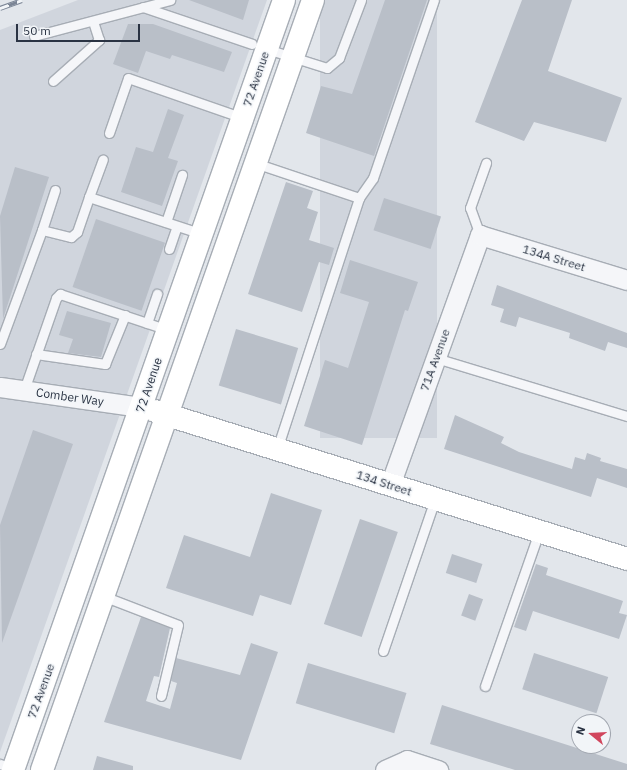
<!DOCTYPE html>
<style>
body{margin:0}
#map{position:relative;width:627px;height:770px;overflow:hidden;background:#e2e6eb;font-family:"IBM Plex Sans",sans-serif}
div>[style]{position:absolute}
.built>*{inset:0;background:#d0d5dd;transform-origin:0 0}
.building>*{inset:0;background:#b9bfc8;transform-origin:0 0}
.roads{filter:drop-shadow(1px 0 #a7adb5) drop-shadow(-1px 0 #a7adb5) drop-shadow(0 1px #a7adb5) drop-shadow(0 -1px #a7adb5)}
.lane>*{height:9px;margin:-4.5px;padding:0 4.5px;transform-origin:4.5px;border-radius:4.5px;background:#f5f6f9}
.street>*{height:19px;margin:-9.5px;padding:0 9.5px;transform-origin:9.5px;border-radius:9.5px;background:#f5f6f9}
.secondary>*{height:22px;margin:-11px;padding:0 11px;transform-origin:11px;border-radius:11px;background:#fff}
.rail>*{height:4.5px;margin-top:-2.25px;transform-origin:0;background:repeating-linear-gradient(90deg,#f2f5f8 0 9px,#7b8595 0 18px);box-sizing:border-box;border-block:1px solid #7b8595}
span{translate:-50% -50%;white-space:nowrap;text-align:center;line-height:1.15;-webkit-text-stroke:3px #f2f5f8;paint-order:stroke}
.street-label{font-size:12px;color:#2a3343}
.north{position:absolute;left:571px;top:714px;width:40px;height:40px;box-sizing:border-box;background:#f2f5f8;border:1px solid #a2a7b0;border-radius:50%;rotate:288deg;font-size:11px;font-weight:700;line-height:16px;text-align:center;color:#2a3343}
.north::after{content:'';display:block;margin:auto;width:14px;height:18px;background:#d1465d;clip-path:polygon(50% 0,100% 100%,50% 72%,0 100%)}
.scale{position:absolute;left:16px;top:24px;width:124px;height:18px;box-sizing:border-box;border:2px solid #2a3343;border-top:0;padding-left:5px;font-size:12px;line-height:14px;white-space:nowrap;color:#2a3343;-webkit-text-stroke:3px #f2f5f8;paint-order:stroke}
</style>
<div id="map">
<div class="built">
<div style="clip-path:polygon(78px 0,267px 0,0 752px,0 30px)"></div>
<div style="left:320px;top:0;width:117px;height:438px"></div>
</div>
<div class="building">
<div style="clip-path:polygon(189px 0,249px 0,243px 20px)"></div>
<div style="clip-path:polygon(385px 0,427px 0,374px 156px,306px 133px,321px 86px,352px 94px)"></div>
<div style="clip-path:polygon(522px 0,572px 0,548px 71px,622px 98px,606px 142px,534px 122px,524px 141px,475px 122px)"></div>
<div style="clip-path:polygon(128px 24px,153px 24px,232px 52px,224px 72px,172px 55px,170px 59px,146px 51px,138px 73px,113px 64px)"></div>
<div style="clip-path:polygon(168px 109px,184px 115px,168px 158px,178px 161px,162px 206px,121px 192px,136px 147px,153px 152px)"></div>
<div style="clip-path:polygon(15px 167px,49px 177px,3px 319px,0 216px)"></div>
<div style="clip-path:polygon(286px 182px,313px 191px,307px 208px,318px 212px,309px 240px,334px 248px,329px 265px,319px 262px,302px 312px,248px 294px)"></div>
<div style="left:384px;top:198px;width:60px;height:34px;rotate:18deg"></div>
<div style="left:96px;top:219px;width:73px;height:72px;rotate:19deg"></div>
<div style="clip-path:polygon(350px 260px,418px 282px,408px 311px,405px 310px,362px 445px,304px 426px,325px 360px,348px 368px,369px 302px,340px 293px)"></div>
<div style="clip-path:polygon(497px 285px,627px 333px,627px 348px,608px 342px,605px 351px,569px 338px,570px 333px,519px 317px,516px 327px,500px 322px,504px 309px,491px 305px)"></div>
<div style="clip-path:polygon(67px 311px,111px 323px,101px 357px,68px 353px,73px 339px,59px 335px)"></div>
<div style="left:236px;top:329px;width:65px;height:59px;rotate:17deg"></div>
<div style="clip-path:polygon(455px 415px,504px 437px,501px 443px,519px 452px,572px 469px,575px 457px,585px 460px,587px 453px,601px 458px,600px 461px,627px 469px,627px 488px,597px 478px,591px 497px,444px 449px)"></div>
<div style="clip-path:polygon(33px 430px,73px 444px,2px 643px,0 525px)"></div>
<div style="clip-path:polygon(271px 493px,322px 510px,291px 605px,260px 595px,253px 616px,166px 588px,184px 535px,250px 557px)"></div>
<div style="left:360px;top:519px;width:40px;height:111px;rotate:19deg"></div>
<div style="left:452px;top:554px;width:32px;height:20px;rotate:18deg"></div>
<div style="clip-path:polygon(536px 564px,548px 568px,546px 575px,623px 601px,619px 613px,627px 615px,619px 639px,533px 611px,526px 631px,514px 627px)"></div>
<div style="left:469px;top:594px;width:15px;height:23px;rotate:20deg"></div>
<div style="clip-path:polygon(141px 617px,170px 628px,159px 677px,154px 676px,146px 701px,170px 709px,177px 683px,171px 681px,176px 658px,240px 675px,251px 643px,278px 652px,241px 760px,104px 722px)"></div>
<div style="left:534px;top:653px;width:78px;height:38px;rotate:18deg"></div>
<div style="left:308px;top:663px;width:103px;height:42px;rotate:17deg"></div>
<div style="clip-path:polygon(442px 705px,627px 764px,627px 770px,515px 770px,430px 744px)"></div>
<div style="clip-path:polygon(97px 756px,133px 766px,133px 770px,93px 770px)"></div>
</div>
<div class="roads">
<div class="lane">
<div style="left:143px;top:7px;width:115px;rotate:18.7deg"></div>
<div style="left:34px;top:36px;width:141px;rotate:-14.8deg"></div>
<div style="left:267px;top:49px;width:63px;rotate:17.6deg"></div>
<div style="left:327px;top:68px;width:16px;rotate:-40deg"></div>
<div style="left:339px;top:58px;width:62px;rotate:-69.2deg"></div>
<div style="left:53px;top:81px;width:62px;rotate:-41.7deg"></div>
<div style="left:99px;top:40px;width:20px;rotate:-108deg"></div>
<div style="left:109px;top:133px;width:58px;rotate:-70.9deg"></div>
<div style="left:128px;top:78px;width:122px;rotate:19.2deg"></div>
<div style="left:255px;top:163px;width:110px;rotate:18.6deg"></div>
<div style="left:89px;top:197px;width:40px;rotate:-69.8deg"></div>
<div style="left:166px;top:222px;width:50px;rotate:-71.2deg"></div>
<div style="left:42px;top:230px;width:42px;rotate:-72deg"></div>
<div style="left:480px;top:235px;width:29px;rotate:-110deg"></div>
<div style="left:470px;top:208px;width:48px;rotate:-70.4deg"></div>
<div style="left:169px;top:249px;width:24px;rotate:-71deg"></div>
<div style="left:147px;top:323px;width:31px;rotate:-71deg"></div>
<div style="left:0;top:344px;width:121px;rotate:-69.8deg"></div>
<div style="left:42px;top:230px;width:30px;rotate:14deg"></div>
<div style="left:71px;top:237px;width:8px;rotate:-40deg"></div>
<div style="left:77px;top:232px;width:37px;rotate:-71deg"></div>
<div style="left:89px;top:197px;width:119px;rotate:18.1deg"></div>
<div style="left:36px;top:354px;width:70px;rotate:8.2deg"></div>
<div style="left:105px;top:364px;width:53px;rotate:-67.8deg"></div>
<div style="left:436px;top:358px;width:200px;rotate:16.9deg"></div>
<div style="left:24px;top:390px;width:97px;rotate:-70.8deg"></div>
<div style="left:56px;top:298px;width:6px;rotate:-45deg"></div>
<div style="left:60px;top:294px;width:114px;rotate:18.4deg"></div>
<div style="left:277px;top:449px;width:264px;rotate:-71.9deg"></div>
<div style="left:359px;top:198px;width:24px;rotate:-55deg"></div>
<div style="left:373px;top:178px;width:188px;rotate:-71.1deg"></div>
<div style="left:103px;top:596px;width:80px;rotate:21.1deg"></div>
<div style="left:178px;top:625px;width:73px;rotate:103.5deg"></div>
<div style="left:383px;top:651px;width:161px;rotate:-71.1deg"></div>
<div style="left:485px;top:686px;width:163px;rotate:-70.7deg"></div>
<div style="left:0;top:764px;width:14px;rotate:21deg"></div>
</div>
<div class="street">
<div style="left:0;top:387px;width:142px;rotate:8.1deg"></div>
<div style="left:390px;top:485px;width:266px;rotate:-70.2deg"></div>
<div style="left:480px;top:235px;width:154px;rotate:17deg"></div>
<div style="left:385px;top:770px;width:24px;rotate:-24deg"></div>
<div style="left:407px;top:760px;width:33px;rotate:18deg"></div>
</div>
<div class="secondary">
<div style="left:155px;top:411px;width:495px;rotate:17.4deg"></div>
<div style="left:13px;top:770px;width:816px;rotate:-70.61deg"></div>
<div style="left:42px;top:770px;width:816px;rotate:-70.61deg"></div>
</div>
</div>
<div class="rail">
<div style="left:0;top:8px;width:23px;rotate:-20deg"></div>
</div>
<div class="street-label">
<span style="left:256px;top:79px;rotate:-71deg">72 Avenue</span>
<span style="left:554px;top:258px;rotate:17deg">134A Street</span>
<span style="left:435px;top:360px;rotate:-70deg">71A Avenue</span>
<span style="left:149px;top:385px;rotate:-71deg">72 Avenue</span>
<span style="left:70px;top:397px;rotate:8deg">Comber Way</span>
<span style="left:384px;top:483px;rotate:18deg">134 Street</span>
<span style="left:41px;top:691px;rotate:-70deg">72 Avenue</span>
</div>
<div class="north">N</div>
<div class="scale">50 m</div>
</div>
